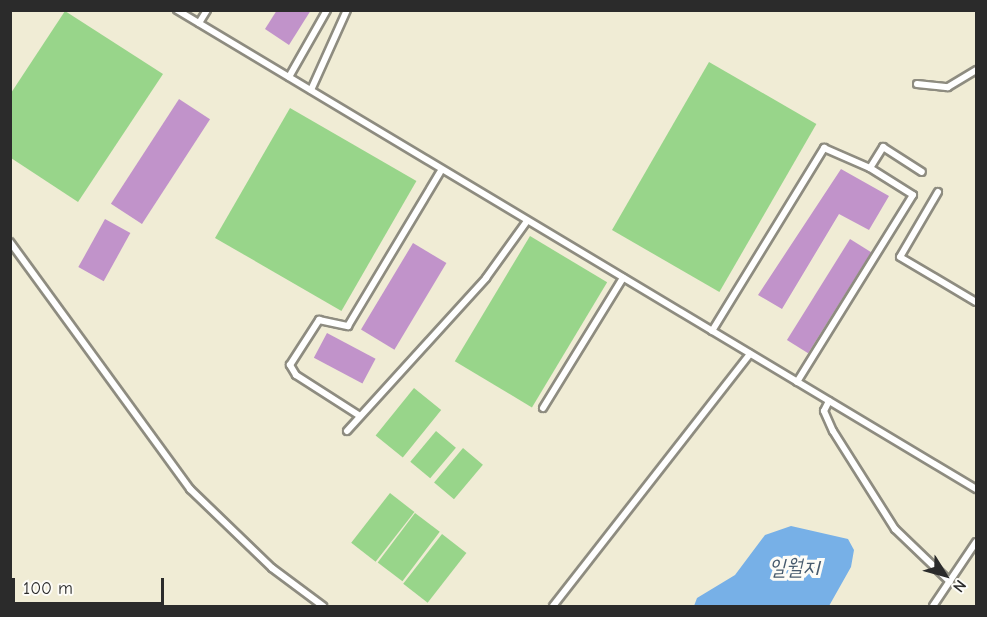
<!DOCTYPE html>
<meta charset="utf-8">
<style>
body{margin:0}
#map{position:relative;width:987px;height:617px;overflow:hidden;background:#f0ecd5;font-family:"Comic Neue","Poor Story",sans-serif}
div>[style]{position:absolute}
.green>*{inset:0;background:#98d58a;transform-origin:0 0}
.water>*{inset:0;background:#77b0e7}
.building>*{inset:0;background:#c193ca;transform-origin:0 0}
.roads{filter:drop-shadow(2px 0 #8e8c80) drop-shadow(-2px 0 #8e8c80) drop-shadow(0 2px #8e8c80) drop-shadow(0 -2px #8e8c80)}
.lane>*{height:6px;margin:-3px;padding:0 3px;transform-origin:3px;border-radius:3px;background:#fff}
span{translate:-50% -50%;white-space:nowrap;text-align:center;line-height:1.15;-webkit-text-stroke:6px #fdfcf7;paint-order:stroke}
.water-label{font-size:21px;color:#465a6d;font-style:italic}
.frame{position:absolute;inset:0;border:12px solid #2b2b2b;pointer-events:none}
.north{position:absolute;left:915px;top:545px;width:60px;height:60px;-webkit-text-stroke:4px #fdfcf7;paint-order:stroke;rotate:127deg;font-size:16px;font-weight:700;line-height:24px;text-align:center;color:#2b2b2b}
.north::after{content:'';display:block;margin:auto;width:21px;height:27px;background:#2b2b2b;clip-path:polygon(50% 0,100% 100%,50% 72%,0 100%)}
.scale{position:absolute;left:12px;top:578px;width:152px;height:27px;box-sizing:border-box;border:3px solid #2b2b2b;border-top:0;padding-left:8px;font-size:18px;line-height:21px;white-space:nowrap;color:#2b2b2b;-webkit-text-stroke:4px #fdfcf7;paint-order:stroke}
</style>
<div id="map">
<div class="green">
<div style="clip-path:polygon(65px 11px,163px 74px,78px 202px,11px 158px,11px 93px)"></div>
<div style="left:709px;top:62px;width:124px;height:194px;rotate:30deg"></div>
<div style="left:290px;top:108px;width:146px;height:150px;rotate:30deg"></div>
<div style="left:530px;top:236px;width:90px;height:146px;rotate:31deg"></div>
<div style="left:414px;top:388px;width:35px;height:61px;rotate:39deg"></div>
<div style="left:436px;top:431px;width:26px;height:40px;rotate:40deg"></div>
<div style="left:463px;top:448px;width:26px;height:45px;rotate:40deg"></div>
<div style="left:390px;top:493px;width:31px;height:63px;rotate:38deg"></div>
<div style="left:415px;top:513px;width:31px;height:62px;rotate:37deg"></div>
<div style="left:442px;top:534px;width:31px;height:63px;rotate:38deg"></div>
</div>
<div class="water">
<div style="clip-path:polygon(791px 526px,848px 539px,854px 550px,851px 567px,829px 606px,694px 606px,697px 598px,735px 575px,765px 535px)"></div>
</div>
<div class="building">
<div style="clip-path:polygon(277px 10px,311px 10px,289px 45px,265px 29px)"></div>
<div style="left:179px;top:99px;width:37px;height:125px;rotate:33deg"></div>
<div style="clip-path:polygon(841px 169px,889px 196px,869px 230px,839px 214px,782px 309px,758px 295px)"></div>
<div style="left:105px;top:219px;width:29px;height:55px;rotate:29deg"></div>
<div style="left:850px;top:239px;width:25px;height:119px;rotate:32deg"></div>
<div style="left:413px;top:243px;width:39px;height:101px;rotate:31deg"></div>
<div style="left:327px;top:333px;width:55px;height:28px;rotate:28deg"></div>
</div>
<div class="roads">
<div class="lane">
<div style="left:177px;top:10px;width:932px;rotate:30.94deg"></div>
<div style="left:199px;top:23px;width:15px;rotate:-58deg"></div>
<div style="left:289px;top:77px;width:77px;rotate:-60.4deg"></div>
<div style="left:917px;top:84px;width:31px;rotate:6deg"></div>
<div style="left:948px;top:87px;width:33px;rotate:-31deg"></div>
<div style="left:311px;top:90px;width:88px;rotate:-65.8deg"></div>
<div style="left:938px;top:192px;width:75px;rotate:120.3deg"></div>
<div style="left:900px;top:257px;width:88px;rotate:30.6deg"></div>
<div style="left:10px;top:242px;width:306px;rotate:53.9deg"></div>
<div style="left:190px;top:489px;width:114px;rotate:43.9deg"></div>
<div style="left:272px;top:568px;width:64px;rotate:36.7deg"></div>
<div style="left:712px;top:331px;width:215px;rotate:-58.5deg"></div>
<div style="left:824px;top:148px;width:50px;rotate:23.5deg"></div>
<div style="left:797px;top:382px;width:220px;rotate:-58.2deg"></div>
<div style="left:913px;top:195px;width:51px;rotate:-147.9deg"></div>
<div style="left:870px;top:168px;width:25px;rotate:-58deg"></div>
<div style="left:883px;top:147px;width:46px;rotate:32.7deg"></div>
<div style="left:829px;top:401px;width:11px;rotate:117deg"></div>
<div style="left:824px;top:411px;width:22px;rotate:66deg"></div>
<div style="left:833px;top:431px;width:116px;rotate:57.7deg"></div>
<div style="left:895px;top:529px;width:76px;rotate:43.9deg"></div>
<div style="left:543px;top:408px;width:153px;rotate:-58.4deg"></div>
<div style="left:360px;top:416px;width:76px;rotate:-147.4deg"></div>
<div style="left:296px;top:375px;width:12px;rotate:-121deg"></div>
<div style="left:290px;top:365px;width:54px;rotate:-57.2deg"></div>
<div style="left:319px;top:320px;width:30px;rotate:12deg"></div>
<div style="left:348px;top:326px;width:179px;rotate:-59.1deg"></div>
<div style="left:347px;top:431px;width:207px;rotate:-47.7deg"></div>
<div style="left:486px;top:278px;width:70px;rotate:-54.3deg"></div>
<div style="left:553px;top:606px;width:320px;rotate:-52deg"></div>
<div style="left:933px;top:606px;width:77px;rotate:-56.1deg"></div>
</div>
</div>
<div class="water-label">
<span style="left:794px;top:567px">일월지</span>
</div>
<div class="frame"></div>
<div class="north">N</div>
<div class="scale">100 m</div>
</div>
